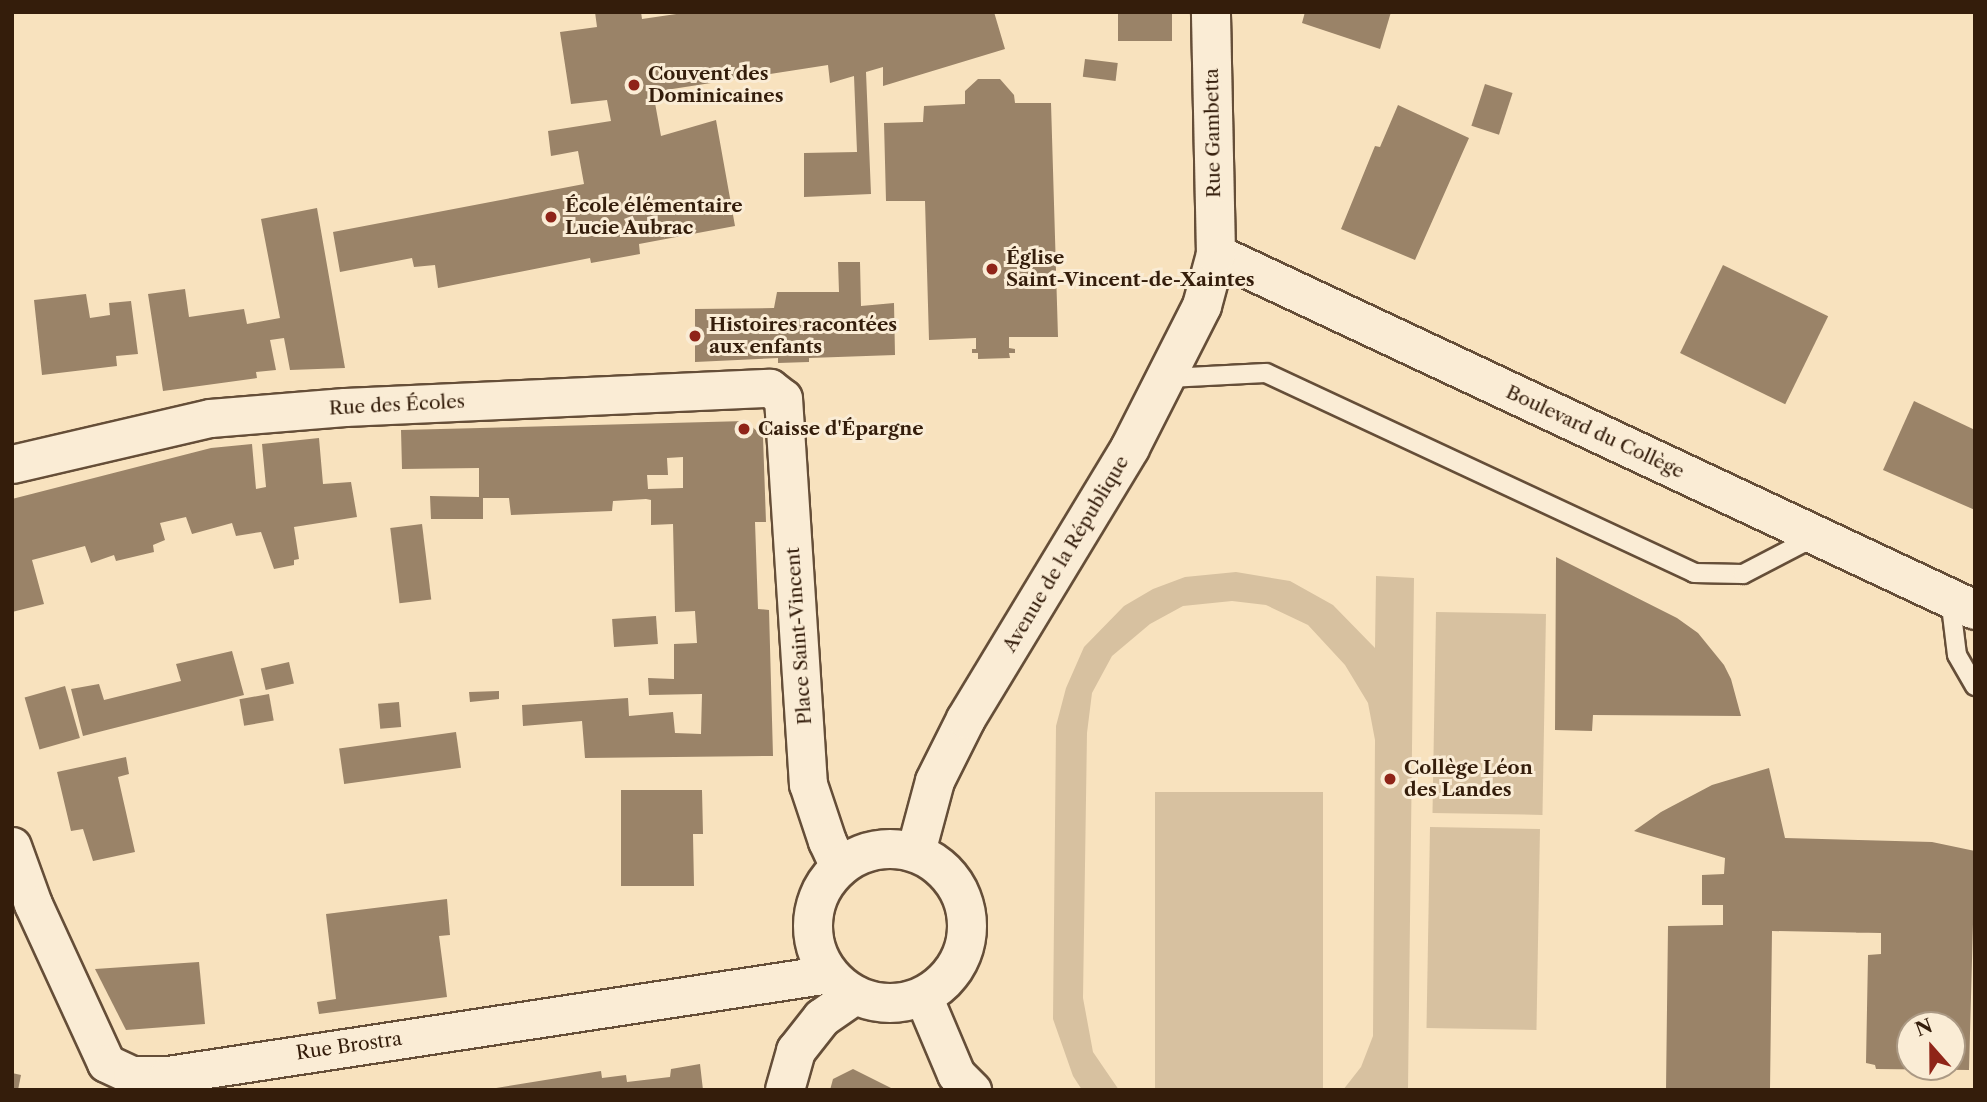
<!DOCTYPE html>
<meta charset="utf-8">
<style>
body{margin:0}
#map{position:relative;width:1987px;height:1102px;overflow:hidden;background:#f8e2be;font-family:"Libre Caslon Text",serif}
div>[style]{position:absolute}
.green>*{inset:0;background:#d7c1a0;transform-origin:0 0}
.building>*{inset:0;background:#9a8368;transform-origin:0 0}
.roads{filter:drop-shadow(2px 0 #654e38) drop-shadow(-2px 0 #654e38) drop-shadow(0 2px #654e38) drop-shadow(0 -2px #654e38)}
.service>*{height:18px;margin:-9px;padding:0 9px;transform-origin:9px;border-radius:9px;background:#faecd5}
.minor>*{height:37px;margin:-18.5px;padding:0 18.5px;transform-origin:18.5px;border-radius:18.5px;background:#faecd5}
.tertiary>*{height:38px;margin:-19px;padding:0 19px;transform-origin:19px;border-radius:19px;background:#faecd5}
.secondary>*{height:38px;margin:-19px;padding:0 19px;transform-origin:19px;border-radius:19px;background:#faecd5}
.secondary>.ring{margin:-19px;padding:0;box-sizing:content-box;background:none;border:38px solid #faecd5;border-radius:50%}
.dots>*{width:19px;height:19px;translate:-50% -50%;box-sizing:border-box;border:4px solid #faecd5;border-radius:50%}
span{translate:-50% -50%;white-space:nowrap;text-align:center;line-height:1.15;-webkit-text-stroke:6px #faecd5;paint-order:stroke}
.poi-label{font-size:19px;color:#341d0b;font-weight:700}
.left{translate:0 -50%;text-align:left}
.street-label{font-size:19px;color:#341d0b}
.frame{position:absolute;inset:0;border:14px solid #341d0b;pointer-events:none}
.north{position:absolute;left:1896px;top:1011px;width:70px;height:70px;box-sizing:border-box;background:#faecd5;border:2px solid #ab9984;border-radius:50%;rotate:339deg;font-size:19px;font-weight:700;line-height:28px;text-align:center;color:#341d0b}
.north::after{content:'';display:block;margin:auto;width:24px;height:32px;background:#8f2418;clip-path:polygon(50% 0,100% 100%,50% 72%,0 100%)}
</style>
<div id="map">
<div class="green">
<div style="clip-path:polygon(1236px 572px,1290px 581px,1333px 605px,1375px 648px,1376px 576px,1414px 578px,1408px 1090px,1343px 1090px,1361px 1067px,1373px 1036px,1375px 740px,1368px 703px,1345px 665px,1308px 625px,1266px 605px,1232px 601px,1183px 606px,1150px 624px,1112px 656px,1092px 693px,1087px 733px,1083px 998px,1093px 1052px,1119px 1090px,1082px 1090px,1073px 1076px,1053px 1019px,1056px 726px,1066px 688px,1084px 647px,1124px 606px,1153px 589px,1185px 577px)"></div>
<div style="left:1436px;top:612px;width:110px;height:201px;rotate:1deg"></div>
<div style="left:1323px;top:792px;width:298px;height:168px;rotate:90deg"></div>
<div style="left:1430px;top:827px;width:110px;height:201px;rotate:1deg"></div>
</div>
<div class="building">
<div style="clip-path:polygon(595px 12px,641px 12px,642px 19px,690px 12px,994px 12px,1005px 49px,883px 86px,883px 67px,866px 72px,871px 194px,804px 197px,804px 153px,857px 152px,854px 76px,830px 83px,828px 65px,653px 92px,661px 136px,716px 120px,735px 226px,639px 244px,640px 254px,591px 263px,590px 258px,438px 288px,435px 265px,414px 267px,412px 258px,340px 272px,333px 232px,584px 184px,578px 151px,551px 156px,548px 131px,611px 121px,607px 100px,571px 104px,560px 32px,597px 27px)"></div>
<div style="clip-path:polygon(1305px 12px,1391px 12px,1380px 49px,1302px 23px)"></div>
<div style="left:1118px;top:13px;width:54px;height:28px"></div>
<div style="left:1085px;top:59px;width:33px;height:18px;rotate:7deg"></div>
<div style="clip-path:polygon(978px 79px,1000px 79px,1014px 95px,1015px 103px,1051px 103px,1058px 337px,1009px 337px,1009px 348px,1015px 349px,1015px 353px,1009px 353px,1010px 358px,978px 359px,978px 353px,972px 353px,972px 349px,976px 349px,976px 338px,929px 340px,925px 201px,886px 201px,884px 123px,923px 122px,924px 106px,965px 104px,965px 91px)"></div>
<div style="left:1485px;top:84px;width:29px;height:44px;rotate:18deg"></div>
<div style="clip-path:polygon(1398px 105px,1469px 138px,1415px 260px,1341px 229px,1375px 146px,1380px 147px)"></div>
<div style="clip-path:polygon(317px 208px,345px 368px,290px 370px,284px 338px,270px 340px,276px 370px,256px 372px,257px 378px,163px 391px,148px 294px,185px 289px,189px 317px,244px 309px,247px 324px,280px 318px,261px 219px)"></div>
<div style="clip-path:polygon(838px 262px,860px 262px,861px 306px,894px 303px,895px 355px,809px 358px,809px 362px,778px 363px,778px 358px,695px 362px,695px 309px,774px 308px,777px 292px,839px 292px)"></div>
<div style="left:1723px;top:265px;width:117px;height:98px;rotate:26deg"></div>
<div style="clip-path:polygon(86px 294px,90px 318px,110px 315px,109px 303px,131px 301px,138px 354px,116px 356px,117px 366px,42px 375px,34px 300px)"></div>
<div style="clip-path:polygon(1914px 401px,1975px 430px,1975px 510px,1883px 470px)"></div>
<div style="clip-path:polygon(evenodd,746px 421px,763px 437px,766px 522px,755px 522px,758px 609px,769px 610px,773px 756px,585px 758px,582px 721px,523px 726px,522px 705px,628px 698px,629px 716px,673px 712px,675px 733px,701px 734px,702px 694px,649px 695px,648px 678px,674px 679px,674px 644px,697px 643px,695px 611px,675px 612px,673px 524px,651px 525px,651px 500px,646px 499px,613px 501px,612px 511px,511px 515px,509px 498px,483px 498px,483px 519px,431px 519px,430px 496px,479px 497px,479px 468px,402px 469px,401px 430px,746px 421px,683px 457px,683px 488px,648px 489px,647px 475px,668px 475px,667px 458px,683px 457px)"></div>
<div style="clip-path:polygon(319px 438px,323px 484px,351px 482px,357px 517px,294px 527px,299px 559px,294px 560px,294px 565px,274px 569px,261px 532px,236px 536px,232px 523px,192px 534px,186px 517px,160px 523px,165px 540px,153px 545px,154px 552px,116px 561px,114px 555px,91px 563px,85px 546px,32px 560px,44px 604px,12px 612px,12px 499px,211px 448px,252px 444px,256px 489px,266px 487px,262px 444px)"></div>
<div style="left:422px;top:524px;width:76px;height:32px;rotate:83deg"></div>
<div style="clip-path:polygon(1556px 557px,1677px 618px,1698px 633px,1724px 665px,1731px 679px,1741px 716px,1593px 715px,1592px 731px,1555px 730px)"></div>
<div style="left:656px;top:616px;width:28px;height:44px;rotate:86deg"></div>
<div style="clip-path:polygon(232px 651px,244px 695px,83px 736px,71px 689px,99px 684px,104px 700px,181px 681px,176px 664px)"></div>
<div style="left:289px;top:662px;width:22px;height:29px;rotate:77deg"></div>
<div style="left:65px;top:686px;width:54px;height:42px;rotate:74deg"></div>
<div style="clip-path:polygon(499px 691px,499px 699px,470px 702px,469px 692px)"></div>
<div style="left:269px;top:694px;width:27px;height:30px;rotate:80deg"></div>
<div style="left:399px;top:702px;width:25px;height:21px;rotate:85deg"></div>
<div style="left:456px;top:732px;width:36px;height:118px;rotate:82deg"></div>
<div style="clip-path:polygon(126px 757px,129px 774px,118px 777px,135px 852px,93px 861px,83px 829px,71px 831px,57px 772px)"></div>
<div style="clip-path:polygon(evenodd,1769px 768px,1785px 838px,1932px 842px,1975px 851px,1969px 1070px,1876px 1069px,1875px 1065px,1866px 1063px,1868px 955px,1881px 954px,1881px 933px,1772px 931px,1770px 1090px,1666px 1090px,1668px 926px,1723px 925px,1723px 905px,1702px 905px,1702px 875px,1724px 874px,1725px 858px,1634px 831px,1661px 812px,1712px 785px,1769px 768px,1910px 1025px,1952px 1025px,1952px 1067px,1910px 1067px,1910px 1025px)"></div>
<div style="clip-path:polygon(621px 790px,702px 790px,703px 834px,693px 834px,694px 886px,621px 886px)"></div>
<div style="clip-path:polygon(447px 899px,450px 935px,439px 936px,447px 997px,319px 1014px,317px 1002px,336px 999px,326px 914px)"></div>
<div style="clip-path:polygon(199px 962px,205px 1024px,126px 1030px,95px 969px)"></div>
<div style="clip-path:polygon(700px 1064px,703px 1090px,484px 1090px,601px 1071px,602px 1078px,626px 1075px,627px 1082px,670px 1077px,671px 1069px)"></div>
<div style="clip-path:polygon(853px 1069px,895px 1090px,830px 1090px,833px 1079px)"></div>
<div style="clip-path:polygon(12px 1073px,21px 1075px,18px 1090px,12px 1090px)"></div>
</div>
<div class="roads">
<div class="service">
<div style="left:1168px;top:378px;width:98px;rotate:-2.9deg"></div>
<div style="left:1266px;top:373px;width:472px;rotate:25deg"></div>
<div style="left:1694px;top:573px;width:49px;rotate:1.2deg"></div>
<div style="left:1743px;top:574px;width:80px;rotate:-27.5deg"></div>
<div style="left:1950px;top:598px;width:57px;rotate:83deg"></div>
<div style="left:1957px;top:655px;width:36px;rotate:60deg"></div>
</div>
<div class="minor">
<div style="left:12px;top:464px;width:203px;rotate:-13.1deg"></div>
<div style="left:210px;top:418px;width:135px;rotate:-4.7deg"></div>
<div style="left:345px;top:407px;width:425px;rotate:-2.6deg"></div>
<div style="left:770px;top:388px;width:16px;rotate:38deg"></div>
<div style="left:783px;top:398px;width:387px;rotate:86.3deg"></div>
<div style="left:808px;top:784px;width:60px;rotate:71.6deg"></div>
<div style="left:827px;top:841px;width:29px;rotate:65deg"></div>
<div style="left:12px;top:846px;width:62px;rotate:70.1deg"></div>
<div style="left:33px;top:904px;width:175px;rotate:65.3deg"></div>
<div style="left:106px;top:1063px;width:29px;rotate:25deg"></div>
<div style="left:132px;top:1075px;width:36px"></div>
<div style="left:168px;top:1075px;width:669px;rotate:-8.69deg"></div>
<div style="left:923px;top:996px;width:85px;rotate:67.1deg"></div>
<div style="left:956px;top:1074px;width:23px;rotate:45deg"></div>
</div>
<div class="tertiary">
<div style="left:1216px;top:254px;width:838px;rotate:25.13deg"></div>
</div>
<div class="secondary">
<div class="ring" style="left:813px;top:849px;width:116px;height:116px"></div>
<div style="left:916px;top:852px;width:73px;rotate:-75deg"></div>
<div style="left:935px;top:781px;width:69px;rotate:-63.4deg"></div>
<div style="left:966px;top:719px;width:317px;rotate:-58.8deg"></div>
<div style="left:1130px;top:448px;width:159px;rotate:-63.1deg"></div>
<div style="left:1202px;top:306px;width:54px;rotate:-74.9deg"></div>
<div style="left:1216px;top:254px;width:242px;rotate:-91.2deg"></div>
<div style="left:785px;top:1090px;width:41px;rotate:-74.2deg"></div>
<div style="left:796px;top:1051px;width:42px;rotate:-51.8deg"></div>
<div style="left:822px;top:1018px;width:40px;rotate:-34.9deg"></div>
</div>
</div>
<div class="dots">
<div style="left:634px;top:85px;background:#8f2418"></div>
<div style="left:551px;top:217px;background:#8f2418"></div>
<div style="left:992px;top:269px;background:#8f2418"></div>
<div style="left:695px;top:336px;background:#8f2418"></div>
<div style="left:744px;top:429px;background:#8f2418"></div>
<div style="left:1390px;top:779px;background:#8f2418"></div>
</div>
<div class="poi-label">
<span class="left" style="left:648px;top:85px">Couvent des<br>Dominicaines</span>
<span class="left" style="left:565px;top:217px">École élémentaire<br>Lucie Aubrac</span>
<span class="left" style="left:1006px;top:269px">Église<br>Saint-Vincent-de-Xaintes</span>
<span class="left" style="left:709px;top:336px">Histoires racontées<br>aux enfants</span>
<span class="left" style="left:758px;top:429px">Caisse d'Épargne</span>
<span class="left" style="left:1404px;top:779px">Collège Léon<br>des Landes</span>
</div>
<div class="street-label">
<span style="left:1213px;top:133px;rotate:-91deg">Rue Gambetta</span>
<span style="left:397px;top:405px;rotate:-3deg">Rue des Écoles</span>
<span style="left:1595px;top:432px;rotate:25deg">Boulevard du Collège</span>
<span style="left:1066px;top:554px;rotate:-59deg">Avenue de la République</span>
<span style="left:799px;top:636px;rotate:-94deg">Place Saint-Vincent</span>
<span style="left:349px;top:1046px;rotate:-8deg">Rue Brostra</span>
</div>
<div class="frame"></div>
<div class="north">N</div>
</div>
